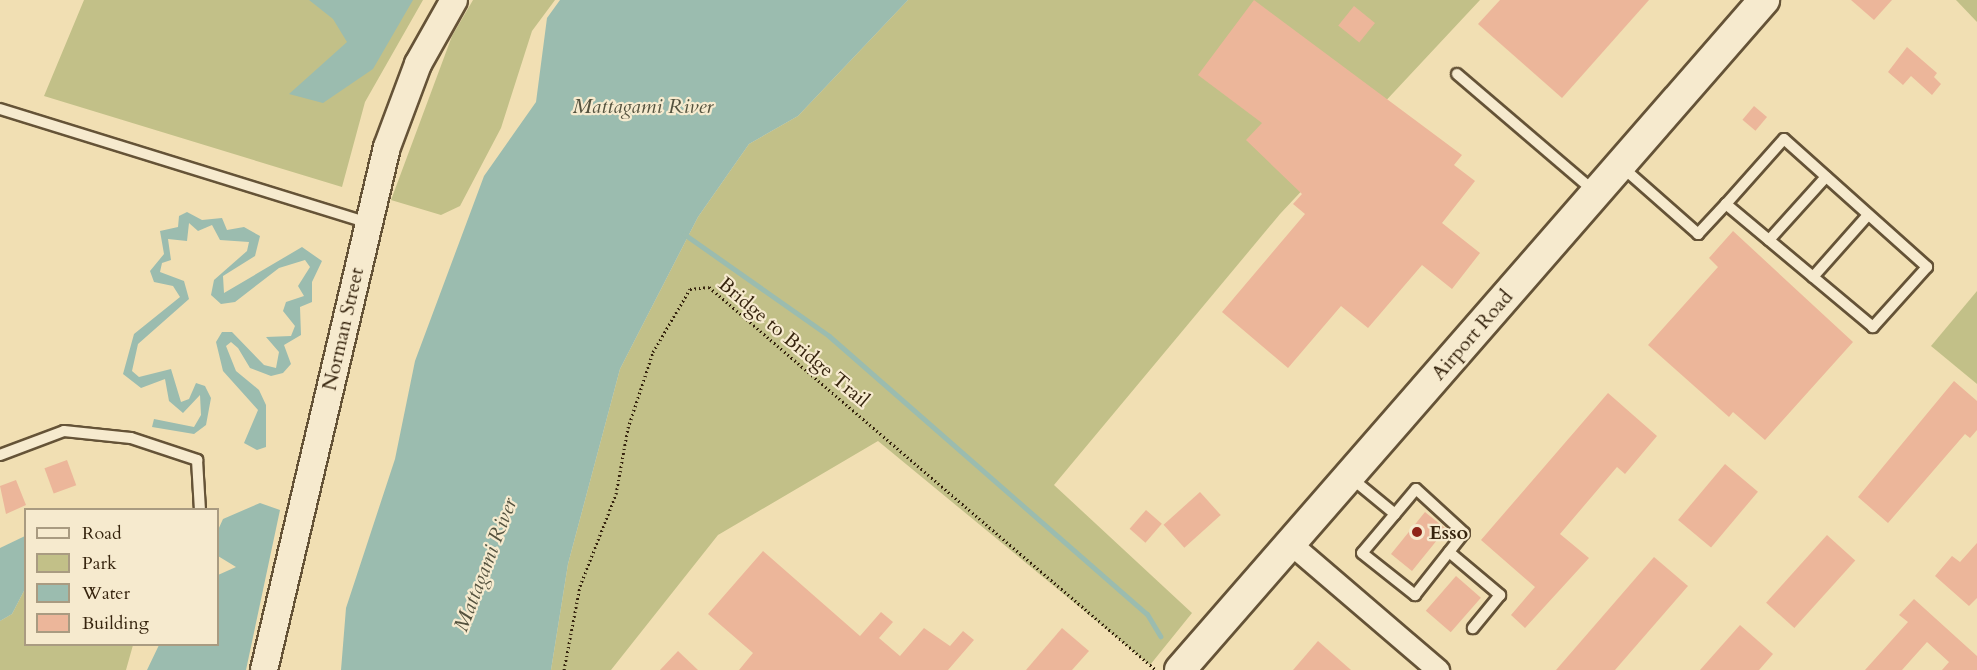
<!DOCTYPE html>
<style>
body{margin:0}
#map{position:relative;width:1977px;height:670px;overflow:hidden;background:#f1dfb3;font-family:Cardo,serif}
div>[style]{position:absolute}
.green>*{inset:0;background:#c2c088}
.water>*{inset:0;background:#9bbcaf}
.stream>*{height:5px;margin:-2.5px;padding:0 2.5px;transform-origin:2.5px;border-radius:2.5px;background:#9bbcaf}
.building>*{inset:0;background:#ecb69a;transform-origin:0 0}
.path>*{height:3px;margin-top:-1.5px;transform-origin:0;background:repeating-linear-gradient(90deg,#36240e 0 1.5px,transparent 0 4.5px)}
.roads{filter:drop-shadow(2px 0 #655337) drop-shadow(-2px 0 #655337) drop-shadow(0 2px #655337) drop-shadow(0 -2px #655337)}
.service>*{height:10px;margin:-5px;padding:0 5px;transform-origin:5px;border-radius:5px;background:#f6eace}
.minor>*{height:21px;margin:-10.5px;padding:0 10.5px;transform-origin:10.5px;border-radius:10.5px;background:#f6eace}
.tertiary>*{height:26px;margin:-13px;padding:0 13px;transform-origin:13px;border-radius:13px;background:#f6eace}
.secondary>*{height:30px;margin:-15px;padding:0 15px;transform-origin:15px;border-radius:15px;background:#f6eace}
.dots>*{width:16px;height:16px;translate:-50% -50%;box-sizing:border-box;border:3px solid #f6eace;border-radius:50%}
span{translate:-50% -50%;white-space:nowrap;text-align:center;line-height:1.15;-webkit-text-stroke:4.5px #f6eace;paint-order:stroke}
.street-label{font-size:20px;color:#36240e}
.poi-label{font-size:20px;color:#36240e;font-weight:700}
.left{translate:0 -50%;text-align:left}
.water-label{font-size:21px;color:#54523e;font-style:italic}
.legend{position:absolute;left:24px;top:508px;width:195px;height:138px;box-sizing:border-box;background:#f6eace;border:2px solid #a99b81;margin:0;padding:8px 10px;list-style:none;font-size:18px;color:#36240e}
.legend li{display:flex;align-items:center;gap:12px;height:30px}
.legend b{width:30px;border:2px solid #a99b81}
</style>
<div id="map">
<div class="green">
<div style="clip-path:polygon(84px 0,423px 0,365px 102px,342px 187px,44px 96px)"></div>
<div style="clip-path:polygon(473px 0,555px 0,532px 31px,501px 128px,460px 206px,441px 215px,391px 200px,452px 36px)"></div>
<div style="clip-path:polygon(908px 0,1480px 0,1280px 214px,1054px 485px,1192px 613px,1150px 665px,878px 441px,718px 535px,611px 670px,551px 670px,568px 564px,620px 369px,698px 217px,749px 144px,798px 116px)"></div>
<div style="clip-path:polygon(1956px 0,1977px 0,1977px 22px)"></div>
<div style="clip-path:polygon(1977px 291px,1977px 384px,1931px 346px)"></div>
<div style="clip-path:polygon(25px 589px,26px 644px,133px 645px,126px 670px,0 670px,0 621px,12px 614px)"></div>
</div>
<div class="water">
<div style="clip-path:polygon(309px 0,413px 0,373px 69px,323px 103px,289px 94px,347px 42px,333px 19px)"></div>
<div style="clip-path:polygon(560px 0,908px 0,798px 116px,749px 144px,698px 217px,620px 369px,568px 564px,551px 670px,341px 670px,346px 608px,395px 459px,415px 361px,484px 176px,536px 102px,547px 18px)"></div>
<div style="clip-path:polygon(187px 212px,202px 220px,222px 218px,227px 230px,244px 227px,260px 236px,255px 256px,223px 276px,224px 293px,302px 247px,322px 261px,312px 282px,312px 302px,300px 307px,301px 335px,284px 345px,291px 364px,283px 373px,271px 376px,250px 368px,238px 348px,231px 342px,226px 346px,236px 371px,259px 390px,266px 405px,266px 447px,257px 450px,244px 443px,258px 410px,223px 371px,216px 342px,222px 332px,232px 332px,264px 365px,276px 368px,279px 352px,266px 337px,291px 336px,295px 326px,283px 311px,286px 302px,304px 296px,298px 286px,310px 267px,305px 260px,279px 268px,235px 302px,221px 304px,211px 295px,214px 280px,247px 251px,249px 242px,220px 240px,212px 225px,198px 231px,189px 223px,187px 241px,168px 239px,171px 260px,162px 263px,160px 272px,184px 281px,189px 299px,138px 344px,132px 371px,139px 377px,171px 369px,181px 402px,189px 399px,196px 383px,205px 386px,211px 398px,206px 425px,194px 434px,152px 427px,154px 419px,194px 427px,201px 415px,200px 395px,183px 413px,169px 401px,165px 379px,141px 388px,123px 374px,134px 334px,180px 297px,173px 286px,154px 282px,150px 271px,164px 254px,160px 231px,178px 227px,179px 216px)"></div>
<div style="clip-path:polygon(260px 503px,280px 510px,246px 670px,147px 670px,159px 645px,218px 644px,218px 575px,236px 567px,218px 556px,218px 530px,223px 519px)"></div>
<div style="clip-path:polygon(25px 536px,25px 589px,12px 614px,0 621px,0 548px)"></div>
</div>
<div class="stream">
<div style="left:684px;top:234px;width:177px;rotate:35.1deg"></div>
<div style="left:829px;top:336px;width:422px;rotate:41.2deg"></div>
<div style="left:1147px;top:614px;width:26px;rotate:59deg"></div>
</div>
<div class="building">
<div style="clip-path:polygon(1254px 0,1462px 155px,1454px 165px,1475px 181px,1442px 223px,1480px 253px,1452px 289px,1422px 265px,1368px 328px,1341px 306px,1288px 368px,1222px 312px,1305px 214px,1293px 204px,1302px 194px,1246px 140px,1262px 123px,1198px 75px)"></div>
<div style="clip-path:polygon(1500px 0,1649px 0,1562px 98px,1478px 24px)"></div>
<div style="clip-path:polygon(1851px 0,1892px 0,1874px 20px)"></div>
<div style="left:1354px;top:6px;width:27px;height:25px;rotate:39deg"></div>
<div style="clip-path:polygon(1907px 47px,1937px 73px,1934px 77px,1941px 84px,1932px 95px,1911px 76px,1903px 85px,1888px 72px)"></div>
<div style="left:1754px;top:106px;width:17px;height:18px;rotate:40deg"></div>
<div style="clip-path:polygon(1733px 231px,1853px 342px,1765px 440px,1733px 412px,1729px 417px,1648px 345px,1718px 267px,1709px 258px)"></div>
<div style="clip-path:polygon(1954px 381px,1977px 401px,1977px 430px,1970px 438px,1965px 434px,1888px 523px,1858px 497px)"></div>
<div style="clip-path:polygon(1608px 393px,1657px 436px,1625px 474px,1617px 467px,1560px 534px,1589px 558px,1525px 628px,1511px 615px,1535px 587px,1481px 540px)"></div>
<div style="left:67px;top:460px;width:27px;height:24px;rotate:70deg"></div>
<div style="left:1725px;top:464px;width:43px;height:73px;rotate:40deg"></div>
<div style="clip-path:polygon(16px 480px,26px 505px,6px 514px,0 486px)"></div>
<div style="left:1200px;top:492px;width:31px;height:49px;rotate:48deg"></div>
<div style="left:1146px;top:510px;width:21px;height:25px;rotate:41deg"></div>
<div style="left:1425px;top:512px;width:27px;height:54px;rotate:39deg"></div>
<div style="left:1827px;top:535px;width:38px;height:91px;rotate:42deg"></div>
<div style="clip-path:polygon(1977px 543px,1977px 598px,1969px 606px,1935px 576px,1952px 556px,1960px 562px)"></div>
<div style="clip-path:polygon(763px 551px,860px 636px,881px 612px,893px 622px,879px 638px,900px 656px,924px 628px,950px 646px,963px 631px,974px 640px,948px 670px,739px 670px,753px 653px,708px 614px)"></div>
<div style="clip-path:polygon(1654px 557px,1688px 586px,1615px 670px,1556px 670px)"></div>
<div style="left:1456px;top:576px;width:33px;height:46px;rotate:41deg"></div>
<div style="clip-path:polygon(1914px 599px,1977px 656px,1977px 670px,1942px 670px,1949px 662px,1927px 642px,1902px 670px,1865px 670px,1908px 622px,1899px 615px)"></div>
<div style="clip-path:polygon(1740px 625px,1773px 654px,1759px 670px,1700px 670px)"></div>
<div style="clip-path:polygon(1062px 628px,1089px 651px,1072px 670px,1026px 670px)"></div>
<div style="clip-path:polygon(1318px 641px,1351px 670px,1293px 670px)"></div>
<div style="clip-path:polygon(678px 651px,698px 670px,660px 670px)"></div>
</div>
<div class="path">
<div style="left:564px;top:670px;width:86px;rotate:-79.2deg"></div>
<div style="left:580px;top:586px;width:99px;rotate:-68.6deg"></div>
<div style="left:616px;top:494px;width:67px;rotate:-79.7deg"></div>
<div style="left:628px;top:428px;width:80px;rotate:-71.8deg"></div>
<div style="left:653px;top:352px;width:73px;rotate:-59.6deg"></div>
<div style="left:690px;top:289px;width:19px;rotate:-6deg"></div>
<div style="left:709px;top:287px;width:589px;rotate:40.59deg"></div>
</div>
<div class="roads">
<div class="service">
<div style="left:1457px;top:74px;width:182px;rotate:40.5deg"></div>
<div style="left:0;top:109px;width:385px;rotate:17.2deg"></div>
<div style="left:1621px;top:166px;width:103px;rotate:41.4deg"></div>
<div style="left:1698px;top:234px;width:41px;rotate:-47deg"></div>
<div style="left:1726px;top:204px;width:87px;rotate:-48.3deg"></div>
<div style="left:1784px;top:139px;width:192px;rotate:41.8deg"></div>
<div style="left:1927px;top:267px;width:81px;rotate:132deg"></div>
<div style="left:1873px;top:327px;width:192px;rotate:-140.1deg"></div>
<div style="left:1769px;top:240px;width:85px;rotate:-47.9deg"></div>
<div style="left:1813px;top:277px;width:83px;rotate:-48.4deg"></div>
<div style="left:0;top:455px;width:68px;rotate:-20.6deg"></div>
<div style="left:64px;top:431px;width:67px;rotate:6deg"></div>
<div style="left:131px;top:438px;width:70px;rotate:18.4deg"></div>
<div style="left:197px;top:460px;width:50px;rotate:86.6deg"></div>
<div style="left:1350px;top:477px;width:58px;rotate:39.4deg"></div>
<div style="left:1395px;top:514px;width:51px;rotate:130.2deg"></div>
<div style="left:1362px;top:553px;width:68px;rotate:38.4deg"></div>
<div style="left:1415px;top:595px;width:79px;rotate:-51.7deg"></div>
<div style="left:1464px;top:533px;width:65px;rotate:-137.5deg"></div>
<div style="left:1416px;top:489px;width:33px;rotate:130deg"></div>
<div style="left:1449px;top:552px;width:67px;rotate:40.1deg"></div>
<div style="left:1500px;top:595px;width:43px;rotate:129.3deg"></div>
</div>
<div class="minor">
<div style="left:1291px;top:544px;width:194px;rotate:40.6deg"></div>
</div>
<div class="tertiary">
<div style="left:264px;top:670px;width:537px;rotate:-76.77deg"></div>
<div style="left:387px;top:147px;width:89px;rotate:-69.5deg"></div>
<div style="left:418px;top:64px;width:73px;rotate:-60.6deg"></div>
</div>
<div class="secondary">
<div style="left:1180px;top:670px;width:889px;rotate:-48.92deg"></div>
</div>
</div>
<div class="dots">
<div style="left:1417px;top:532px;background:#8f2418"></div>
</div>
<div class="street-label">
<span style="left:343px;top:329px;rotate:-77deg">Norman Street</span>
<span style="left:1472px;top:335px;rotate:-49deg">Airport Road</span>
<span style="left:794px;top:342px;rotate:40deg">Bridge to Bridge Trail</span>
</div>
<div class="poi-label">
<span class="left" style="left:1429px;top:532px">Esso</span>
</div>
<div class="water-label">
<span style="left:643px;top:107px">Mattagami River</span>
<span style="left:486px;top:565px;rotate:-69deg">Mattagami River</span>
</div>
<ul class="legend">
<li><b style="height:8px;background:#f6eace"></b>Road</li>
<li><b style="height:16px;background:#c2c088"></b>Park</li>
<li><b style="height:16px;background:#9bbcaf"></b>Water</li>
<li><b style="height:16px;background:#ecb69a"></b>Building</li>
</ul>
</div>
